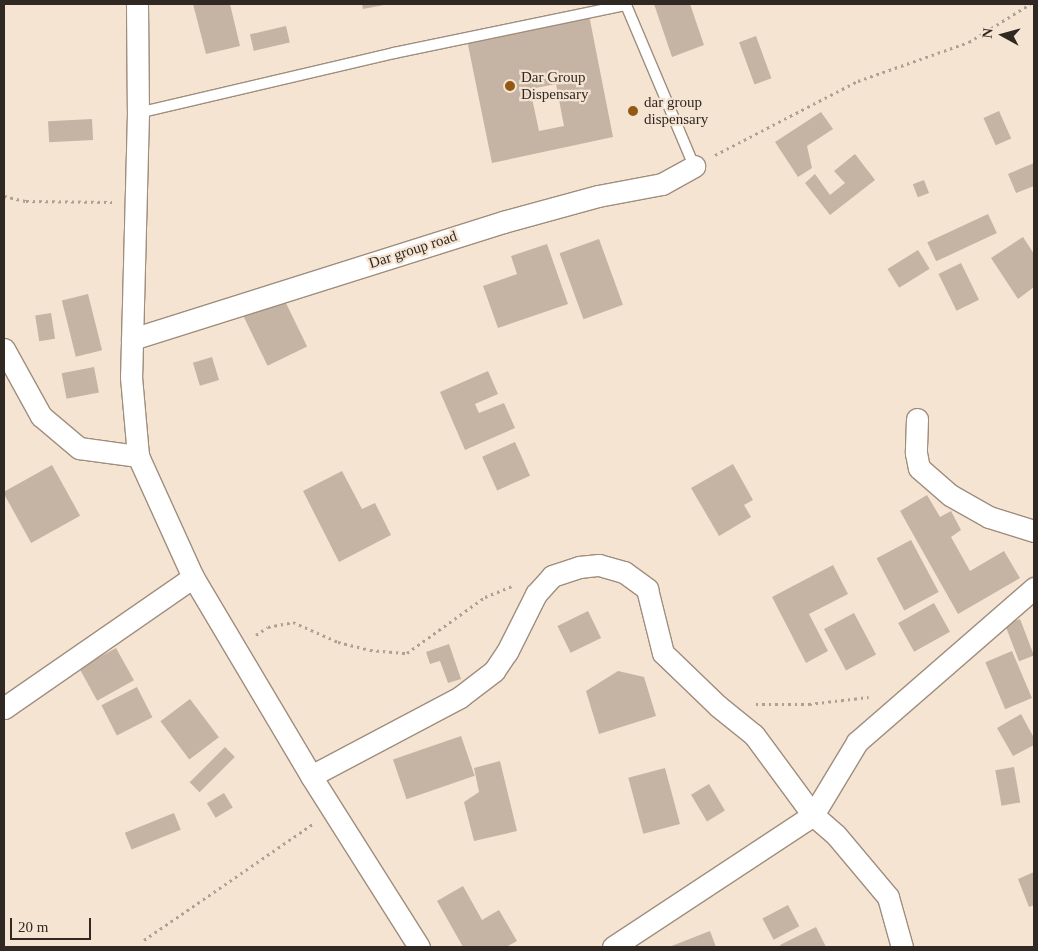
<!DOCTYPE html>
<style>
body{margin:0}
#map{position:relative;width:1038px;height:951px;overflow:hidden;background:#f6e4d3;font-family:"Times New Roman",serif}
div>[style]{position:absolute}
.building>*{inset:0;background:#c5b3a3;transform-origin:0 0}
.path>*{height:3px;margin-top:-1.5px;transform-origin:0;background:repeating-linear-gradient(90deg,#aea093 0 2.5px,transparent 0 6.5px)}
.roads{filter:drop-shadow(1px 0 #9f8e7e) drop-shadow(-1px 0 #9f8e7e) drop-shadow(0 1px #9f8e7e) drop-shadow(0 -1px #9f8e7e)}
.service>*{height:10px;margin:-5px;padding:0 5px;transform-origin:5px;border-radius:5px;background:#fff}
.minor>*{height:21px;margin:-10.5px;padding:0 10.5px;transform-origin:10.5px;border-radius:10.5px;background:#fff}
.dots>*{width:14px;height:14px;translate:-50% -50%;box-sizing:border-box;border:2px solid #f6e4d3;border-radius:50%}
span{translate:-50% -50%;white-space:nowrap;text-align:center;line-height:1.15;-webkit-text-stroke:4.5px #f6e4d3;paint-order:stroke}
.poi-label{font-size:15px;color:#302923}
.left{translate:0 -50%;text-align:left}
.street-label{font-size:15px;color:#302923}
.frame{position:absolute;inset:0;border:5px solid #302923;pointer-events:none}
.north{position:absolute;left:978px;top:10px;width:50px;height:50px;-webkit-text-stroke:4px #f6e4d3;paint-order:stroke;rotate:277deg;font-size:14px;font-weight:700;line-height:20px;text-align:center;color:#302923}
.north::after{content:'';display:block;margin:auto;width:18px;height:22px;background:#302923;clip-path:polygon(50% 0,100% 100%,50% 72%,0 100%)}
.scale{position:absolute;left:10px;top:918px;width:81px;height:22px;box-sizing:border-box;border:2px solid #302923;border-top:0;padding-left:6px;font-size:15px;line-height:18px;white-space:nowrap;color:#302923;-webkit-text-stroke:4px #f6e4d3;paint-order:stroke}
</style>
<div id="map">
<div class="building">
<div style="clip-path:polygon(193px 4px,230px 4px,240px 46px,206px 54px)"></div>
<div style="clip-path:polygon(362px 4px,384px 4px,384px 5px,363px 9px)"></div>
<div style="clip-path:polygon(654px 4px,690px 4px,704px 45px,672px 57px)"></div>
<div style="clip-path:polygon(evenodd,589px 15px,613px 137px,492px 163px,467px 40px,589px 15px,556px 84px,564px 126px,539px 131px,530px 89px,556px 84px)"></div>
<div style="left:286px;top:26px;width:17px;height:37px;rotate:77deg"></div>
<div style="left:756px;top:36px;width:45px;height:18px;rotate:70deg"></div>
<div style="left:999px;top:111px;width:30px;height:17px;rotate:66deg"></div>
<div style="clip-path:polygon(821px 112px,833px 129px,807px 146px,812px 168px,798px 177px,775px 142px)"></div>
<div style="left:92px;top:119px;width:21px;height:44px;rotate:87deg"></div>
<div style="clip-path:polygon(855px 154px,875px 180px,830px 215px,805px 183px,815px 174px,830px 195px,845px 183px,834px 171px)"></div>
<div style="clip-path:polygon(1034px 163px,1034px 186px,1016px 193px,1008px 174px)"></div>
<div style="left:924px;top:180px;width:14px;height:12px;rotate:69deg"></div>
<div style="left:988px;top:214px;width:21px;height:67px;rotate:65deg"></div>
<div style="clip-path:polygon(1023px 237px,1034px 254px,1034px 287px,1018px 299px,991px 258px)"></div>
<div style="left:599px;top:239px;width:70px;height:42px;rotate:70deg"></div>
<div style="clip-path:polygon(547px 244px,568px 304px,498px 328px,483px 286px,517px 274px,511px 256px)"></div>
<div style="left:918px;top:250px;width:22px;height:36px;rotate:58deg"></div>
<div style="left:961px;top:263px;width:41px;height:25px;rotate:64deg"></div>
<div style="left:88px;top:294px;width:58px;height:27px;rotate:76deg"></div>
<div style="left:283px;top:297px;width:55px;height:44px;rotate:64deg"></div>
<div style="left:51px;top:313px;width:26px;height:16px;rotate:81deg"></div>
<div style="left:212px;top:357px;width:24px;height:20px;rotate:73deg"></div>
<div style="left:94px;top:367px;width:26px;height:33px;rotate:79deg"></div>
<div style="clip-path:polygon(488px 371px,498px 394px,475px 404px,479px 413px,504px 403px,515px 428px,465px 450px,440px 392px)"></div>
<div style="left:515px;top:442px;width:37px;height:36px;rotate:66deg"></div>
<div style="clip-path:polygon(733px 464px,753px 500px,744px 505px,751px 517px,719px 536px,691px 488px)"></div>
<div style="left:52px;top:465px;width:58px;height:56px;rotate:61deg"></div>
<div style="clip-path:polygon(342px 471px,362px 509px,375px 503px,391px 535px,339px 562px,303px 491px)"></div>
<div style="clip-path:polygon(927px 495px,940px 517px,951px 511px,961px 530px,951px 537px,970px 571px,1004px 551px,1020px 578px,958px 614px,900px 511px)"></div>
<div style="left:911px;top:540px;width:59px;height:39px;rotate:62deg"></div>
<div style="clip-path:polygon(833px 565px,848px 594px,809px 614px,828px 651px,806px 663px,772px 597px)"></div>
<div style="left:934px;top:603px;width:33px;height:41px;rotate:61deg"></div>
<div style="left:588px;top:611px;width:30px;height:34px;rotate:64deg"></div>
<div style="left:854px;top:613px;width:47px;height:34px;rotate:62deg"></div>
<div style="left:1020px;top:619px;width:39px;height:16px;rotate:69deg"></div>
<div style="clip-path:polygon(449px 644px,461px 679px,448px 683px,440px 661px,430px 664px,426px 652px)"></div>
<div style="left:116px;top:648px;width:37px;height:42px;rotate:61deg"></div>
<div style="left:1012px;top:651px;width:51px;height:29px;rotate:67deg"></div>
<div style="clip-path:polygon(618px 671px,644px 677px,656px 716px,599px 734px,586px 691px)"></div>
<div style="left:137px;top:687px;width:34px;height:40px;rotate:63deg"></div>
<div style="left:190px;top:699px;width:48px;height:37px;rotate:53deg"></div>
<div style="clip-path:polygon(1021px 714px,1034px 738px,1034px 745px,1013px 756px,997px 728px)"></div>
<div style="left:461px;top:736px;width:42px;height:72px;rotate:71deg"></div>
<div style="left:225px;top:747px;width:14px;height:50px;rotate:45deg"></div>
<div style="clip-path:polygon(500px 761px,517px 831px,474px 841px,464px 802px,479px 792px,474px 768px)"></div>
<div style="left:1014px;top:767px;width:36px;height:19px;rotate:80deg"></div>
<div style="left:665px;top:768px;width:58px;height:38px;rotate:75deg"></div>
<div style="left:709px;top:784px;width:31px;height:21px;rotate:59deg"></div>
<div style="left:224px;top:793px;width:17px;height:20px;rotate:59deg"></div>
<div style="left:174px;top:813px;width:18px;height:53px;rotate:68deg"></div>
<div style="clip-path:polygon(1034px 872px,1034px 905px,1029px 907px,1018px 879px)"></div>
<div style="clip-path:polygon(463px 886px,482px 920px,499px 910px,517px 941px,506px 947px,463px 947px,437px 901px)"></div>
<div style="left:788px;top:905px;width:24px;height:29px;rotate:62deg"></div>
<div style="clip-path:polygon(816px 927px,826px 947px,781px 947px,780px 945px)"></div>
<div style="clip-path:polygon(710px 931px,716px 947px,669px 947px)"></div>
</div>
<div class="path">
<div style="left:715px;top:155px;width:161px;rotate:-27.4deg"></div>
<div style="left:858px;top:81px;width:118px;rotate:-19.4deg"></div>
<div style="left:969px;top:42px;width:72px;rotate:-31.9deg"></div>
<div style="left:4px;top:196px;width:23px;rotate:13deg"></div>
<div style="left:26px;top:201px;width:86px;rotate:0.7deg"></div>
<div style="left:256px;top:635px;width:14px;rotate:-34deg"></div>
<div style="left:268px;top:627px;width:25px;rotate:-11deg"></div>
<div style="left:293px;top:622px;width:49px;rotate:24deg"></div>
<div style="left:338px;top:642px;width:33px;rotate:14deg"></div>
<div style="left:370px;top:650px;width:37px;rotate:5deg"></div>
<div style="left:407px;top:653px;width:96px;rotate:-35.7deg"></div>
<div style="left:485px;top:597px;width:29px;rotate:-22deg"></div>
<div style="left:756px;top:704px;width:53px"></div>
<div style="left:809px;top:704px;width:60px;rotate:-6.7deg"></div>
<div style="left:144px;top:940px;width:206px;rotate:-34.5deg"></div>
</div>
<div class="roads">
<div class="service">
<div style="left:138px;top:113px;width:263px;rotate:-13.2deg"></div>
<div style="left:394px;top:53px;width:237px;rotate:-11.7deg"></div>
<div style="left:626px;top:5px;width:175px;rotate:67.1deg"></div>
</div>
<div class="minor">
<div style="left:137px;top:4px;width:109px;rotate:89.5deg"></div>
<div style="left:138px;top:113px;width:264px;rotate:91.5deg"></div>
<div style="left:131px;top:377px;width:79px;rotate:84.9deg"></div>
<div style="left:138px;top:456px;width:133px;rotate:65.6deg"></div>
<div style="left:193px;top:577px;width:231px;rotate:59.3deg"></div>
<div style="left:311px;top:776px;width:202px;rotate:57.7deg"></div>
<div style="left:132px;top:339px;width:389px;rotate:-17.5deg"></div>
<div style="left:503px;top:222px;width:98px;rotate:-15.3deg"></div>
<div style="left:598px;top:196px;width:65px;rotate:-10.6deg"></div>
<div style="left:662px;top:184px;width:37px;rotate:-29deg"></div>
<div style="left:4px;top:349px;width:77px;rotate:61.1deg"></div>
<div style="left:41px;top:416px;width:50px;rotate:40.1deg"></div>
<div style="left:79px;top:448px;width:60px;rotate:7.7deg"></div>
<div style="left:917px;top:419px;width:34px;rotate:92deg"></div>
<div style="left:916px;top:453px;width:15px;rotate:79deg"></div>
<div style="left:919px;top:468px;width:41px;rotate:41.1deg"></div>
<div style="left:950px;top:495px;width:45px;rotate:29.4deg"></div>
<div style="left:989px;top:517px;width:47px;rotate:17.3deg"></div>
<div style="left:4px;top:708px;width:230px;rotate:-34.7deg"></div>
<div style="left:311px;top:776px;width:169px;rotate:-27.9deg"></div>
<div style="left:460px;top:697px;width:43px;rotate:-37.4deg"></div>
<div style="left:494px;top:671px;width:23px;rotate:-56deg"></div>
<div style="left:507px;top:652px;width:65px;rotate:-63.4deg"></div>
<div style="left:536px;top:594px;width:24px;rotate:-48deg"></div>
<div style="left:552px;top:576px;width:28px;rotate:-18deg"></div>
<div style="left:579px;top:567px;width:20px;rotate:-6deg"></div>
<div style="left:599px;top:565px;width:26px;rotate:16deg"></div>
<div style="left:624px;top:572px;width:29px;rotate:36deg"></div>
<div style="left:647px;top:589px;width:66px;rotate:76deg"></div>
<div style="left:663px;top:653px;width:76px;rotate:43.9deg"></div>
<div style="left:718px;top:706px;width:46px;rotate:38.9deg"></div>
<div style="left:754px;top:735px;width:99px;rotate:53.6deg"></div>
<div style="left:813px;top:815px;width:30px;rotate:41deg"></div>
<div style="left:836px;top:835px;width:81px;rotate:50deg"></div>
<div style="left:888px;top:897px;width:52px;rotate:74.4deg"></div>
<div style="left:613px;top:947px;width:240px;rotate:-33.4deg"></div>
<div style="left:813px;top:815px;width:85px;rotate:-58.9deg"></div>
<div style="left:857px;top:742px;width:235px;rotate:-41deg"></div>
</div>
</div>
<div class="dots">
<div style="left:510px;top:86px;background:#915911"></div>
<div style="left:633px;top:111px;background:#915911"></div>
</div>
<div class="poi-label">
<span class="left" style="left:521px;top:86px">Dar Group<br>Dispensary</span>
<span class="left" style="left:644px;top:111px">dar group<br>dispensary</span>
</div>
<div class="street-label">
<span style="left:413px;top:250px;rotate:-18deg">Dar group road</span>
</div>
<div class="frame"></div>
<div class="north">N</div>
<div class="scale">20 m</div>
</div>
